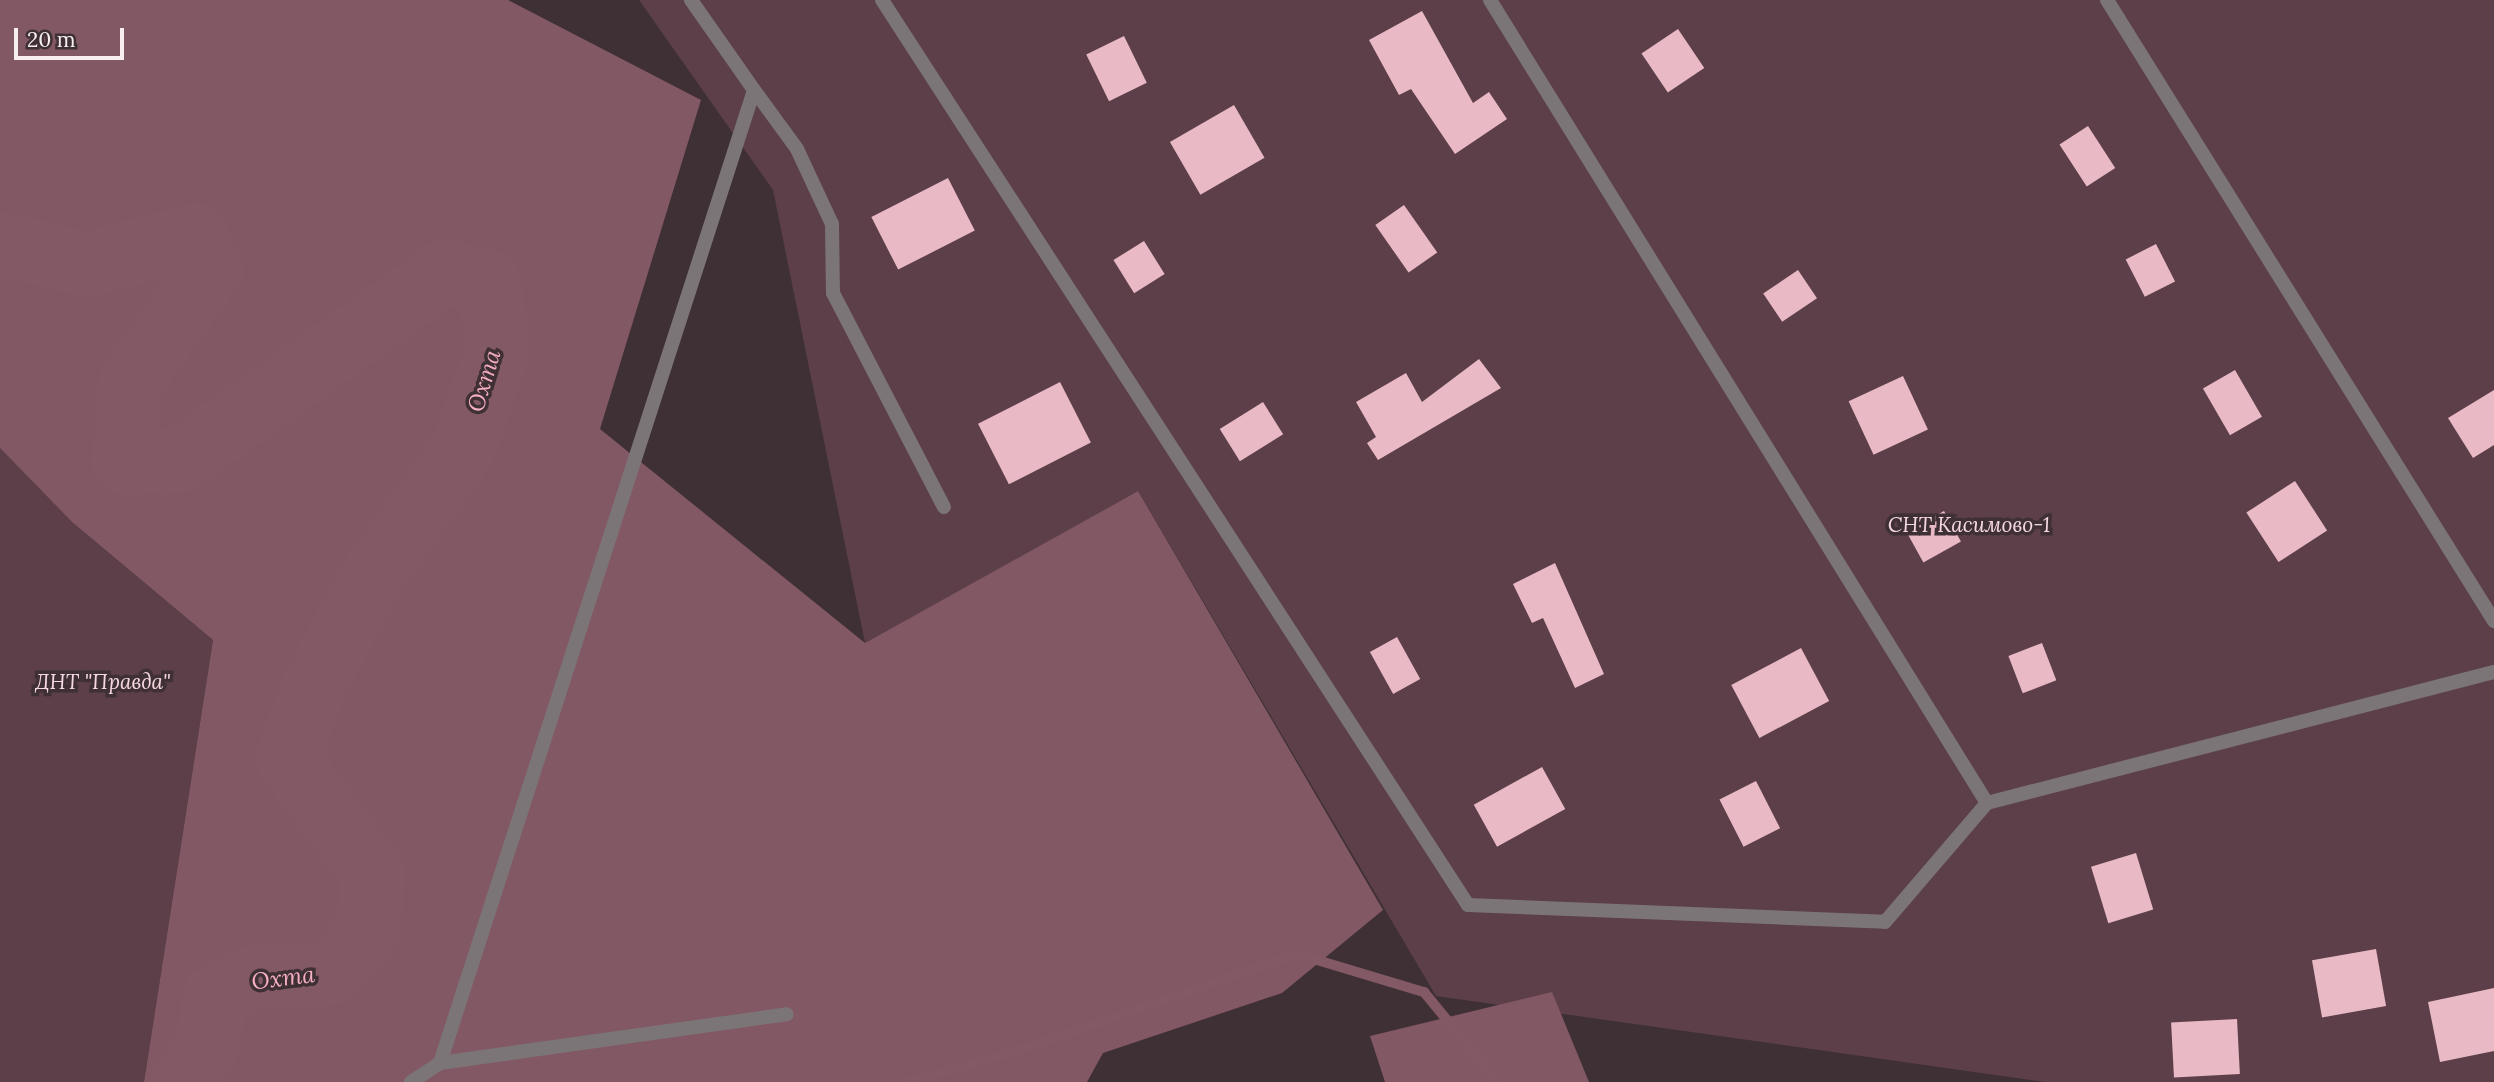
<!DOCTYPE html>
<meta charset="utf-8">
<style>
body{margin:0}
#map{position:relative;width:2494px;height:1082px;overflow:hidden;background:#3e3034;font-family:Lora,serif}
div>[style]{position:absolute}
.green>*{inset:0;background:#5c3f48}
.forest>*{inset:0;background:#825864}
.stream>*{height:10px;margin:-5px;padding:0 5px;transform-origin:5px;border-radius:5px;background:#835965}
.river>*{height:66px;margin:-33px;padding:0 33px;transform-origin:33px;border-radius:33px;background:#835965}
.building>*{inset:0;background:#e9b9c6;transform-origin:0 0}
.service>*{height:14px;margin:-7px;padding:0 7px;transform-origin:7px;border-radius:7px;background:#7c7577}
.minor>*{height:14px;margin:-7px;padding:0 7px;transform-origin:7px;border-radius:7px;background:#7c7577}
span{translate:-50% -50%;white-space:nowrap;text-align:center;line-height:1.15;-webkit-text-stroke:7px #3e3034;paint-order:stroke}
.park-label{font-size:21px;color:#f6d8e0;font-style:italic}
.water-label{font-size:23px;color:#f6aec3;font-style:italic}
.scale{position:absolute;left:14px;top:28px;width:110px;height:32px;box-sizing:border-box;border:4px solid #f7eef0;border-top:0;padding-left:9px;font-size:21px;line-height:24px;white-space:nowrap;color:#f7eef0;-webkit-text-stroke:5px #3e3034;paint-order:stroke}
</style>
<div id="map">
<div class="green">
<div style="clip-path:polygon(639px 0,2494px 0,2494px 1082px,2045px 1082px,1436px 996px,1138px 491px,865px 643px,773px 190px)"></div>
<div style="clip-path:polygon(0 448px,72px 522px,213px 640px,144px 1082px,0 1082px)"></div>
</div>
<div class="forest">
<div style="clip-path:polygon(0 0,508px 0,701px 100px,600px 429px,865px 643px,1138px 491px,1383px 910px,1282px 993px,1103px 1053px,1087px 1082px,144px 1082px,213px 640px,72px 522px,0 448px)"></div>
<div style="clip-path:polygon(1552px 992px,1589px 1082px,1385px 1082px,1370px 1036px)"></div>
</div>
<div class="stream">
<div style="left:906px;top:1082px;width:103px;rotate:-15.3deg"></div>
<div style="left:1005px;top:1055px;width:309px;rotate:-19.1deg"></div>
<div style="left:1297px;top:954px;width:133px;rotate:16.7deg"></div>
<div style="left:1424px;top:992px;width:117px;rotate:50.6deg"></div>
</div>
<div class="river">
<div style="left:0;top:245px;width:91px;rotate:12.1deg"></div>
<div style="left:89px;top:264px;width:110px;rotate:-14.8deg"></div>
<div style="left:195px;top:236px;width:37px;rotate:64deg"></div>
<div style="left:211px;top:269px;width:138px;rotate:125.5deg"></div>
<div style="left:131px;top:381px;width:81px;rotate:94.9deg"></div>
<div style="left:124px;top:462px;width:57px;rotate:-2deg"></div>
<div style="left:181px;top:460px;width:325px;rotate:-35.4deg"></div>
<div style="left:446px;top:272px;width:44px;rotate:13.1deg"></div>
<div style="left:489px;top:282px;width:69px;rotate:82.5deg"></div>
<div style="left:498px;top:350px;width:107px;rotate:109.6deg"></div>
<div style="left:462px;top:451px;width:155px;rotate:125.5deg"></div>
<div style="left:372px;top:577px;width:121px;rotate:118deg"></div>
<div style="left:315px;top:684px;width:80px;rotate:109.8deg"></div>
<div style="left:288px;top:759px;width:142px;rotate:53.3deg"></div>
<div style="left:373px;top:873px;width:57px;rotate:95deg"></div>
<div style="left:368px;top:930px;width:56px;rotate:129.9deg"></div>
<div style="left:332px;top:973px;width:81px;rotate:176.5deg"></div>
<div style="left:251px;top:978px;width:41px;rotate:152.2deg"></div>
<div style="left:215px;top:997px;width:48px;rotate:98.5deg"></div>
<div style="left:208px;top:1044px;width:45px;rotate:123.3deg"></div>
</div>
<div class="building">
<div style="clip-path:polygon(1422px 11px,1473px 103px,1489px 92px,1507px 119px,1455px 154px,1411px 89px,1399px 95px,1369px 40px)"></div>
<div style="left:1678px;top:29px;width:47px;height:44px;rotate:56deg"></div>
<div style="left:1124px;top:36px;width:52px;height:42px;rotate:64deg"></div>
<div style="left:1234px;top:105px;width:61px;height:74px;rotate:60deg"></div>
<div style="left:2088px;top:126px;width:50px;height:34px;rotate:57deg"></div>
<div style="left:948px;top:178px;width:59px;height:86px;rotate:63deg"></div>
<div style="left:1404px;top:205px;width:58px;height:35px;rotate:55deg"></div>
<div style="left:1144px;top:241px;width:39px;height:36px;rotate:58deg"></div>
<div style="left:2156px;top:244px;width:42px;height:34px;rotate:63deg"></div>
<div style="left:1798px;top:270px;width:34px;height:42px;rotate:56deg"></div>
<div style="clip-path:polygon(1479px 359px,1501px 388px,1378px 460px,1367px 443px,1376px 437px,1356px 402px,1406px 373px,1422px 402px)"></div>
<div style="left:2235px;top:370px;width:54px;height:37px;rotate:60deg"></div>
<div style="left:1903px;top:376px;width:59px;height:60px;rotate:65deg"></div>
<div style="left:1060px;top:382px;width:68px;height:92px;rotate:63deg"></div>
<div style="clip-path:polygon(2494px 390px,2494px 445px,2473px 458px,2448px 418px)"></div>
<div style="left:1263px;top:402px;width:38px;height:51px;rotate:58deg"></div>
<div style="left:2295px;top:481px;width:59px;height:58px;rotate:57deg"></div>
<div style="left:1944px;top:511px;width:35px;height:43px;rotate:61deg"></div>
<div style="clip-path:polygon(1555px 563px,1604px 674px,1575px 688px,1543px 618px,1532px 623px,1513px 584px)"></div>
<div style="left:1397px;top:637px;width:48px;height:31px;rotate:61deg"></div>
<div style="left:2042px;top:643px;width:40px;height:36px;rotate:69deg"></div>
<div style="left:1801px;top:648px;width:60px;height:79px;rotate:62deg"></div>
<div style="left:1542px;top:767px;width:48px;height:78px;rotate:61deg"></div>
<div style="left:1756px;top:781px;width:53px;height:41px;rotate:63deg"></div>
<div style="left:2136px;top:853px;width:59px;height:47px;rotate:73deg"></div>
<div style="left:2376px;top:949px;width:58px;height:65px;rotate:80deg"></div>
<div style="clip-path:polygon(2494px 988px,2494px 1051px,2440px 1062px,2428px 1002px)"></div>
<div style="left:2237px;top:1019px;width:55px;height:66px;rotate:87deg"></div>
</div>
<div class="service">
<div style="left:754px;top:90px;width:73px;rotate:53.9deg"></div>
<div style="left:797px;top:149px;width:83px;rotate:65deg"></div>
<div style="left:832px;top:224px;width:69px;rotate:89.2deg"></div>
<div style="left:833px;top:293px;width:241px;rotate:62.6deg"></div>
<div style="left:440px;top:1063px;width:1022px;rotate:-72.11deg"></div>
<div style="left:754px;top:90px;width:110px;rotate:-125deg"></div>
<div style="left:411px;top:1082px;width:35px;rotate:-33deg"></div>
<div style="left:440px;top:1063px;width:350px;rotate:-8deg"></div>
</div>
<div class="minor">
<div style="left:882px;top:0;width:1078px;rotate:57.08deg"></div>
<div style="left:1468px;top:905px;width:417px;rotate:2.3deg"></div>
<div style="left:1885px;top:922px;width:157px;rotate:-49.4deg"></div>
<div style="left:1987px;top:803px;width:524px;rotate:-14.49deg"></div>
<div style="left:1490px;top:0;width:944px;rotate:58.25deg"></div>
<div style="left:2107px;top:0;width:732px;rotate:58.07deg"></div>
</div>
<div class="park-label">
<span style="left:1969px;top:525px">СНТ Касимово-1</span>
<span style="left:103px;top:682px">ДНТ "Правда"</span>
</div>
<div class="water-label">
<span style="left:484px;top:381px;rotate:-73deg">Охта</span>
<span style="left:283px;top:978px;rotate:-7deg">Охта</span>
</div>
<div class="scale">20 m</div>
</div>
